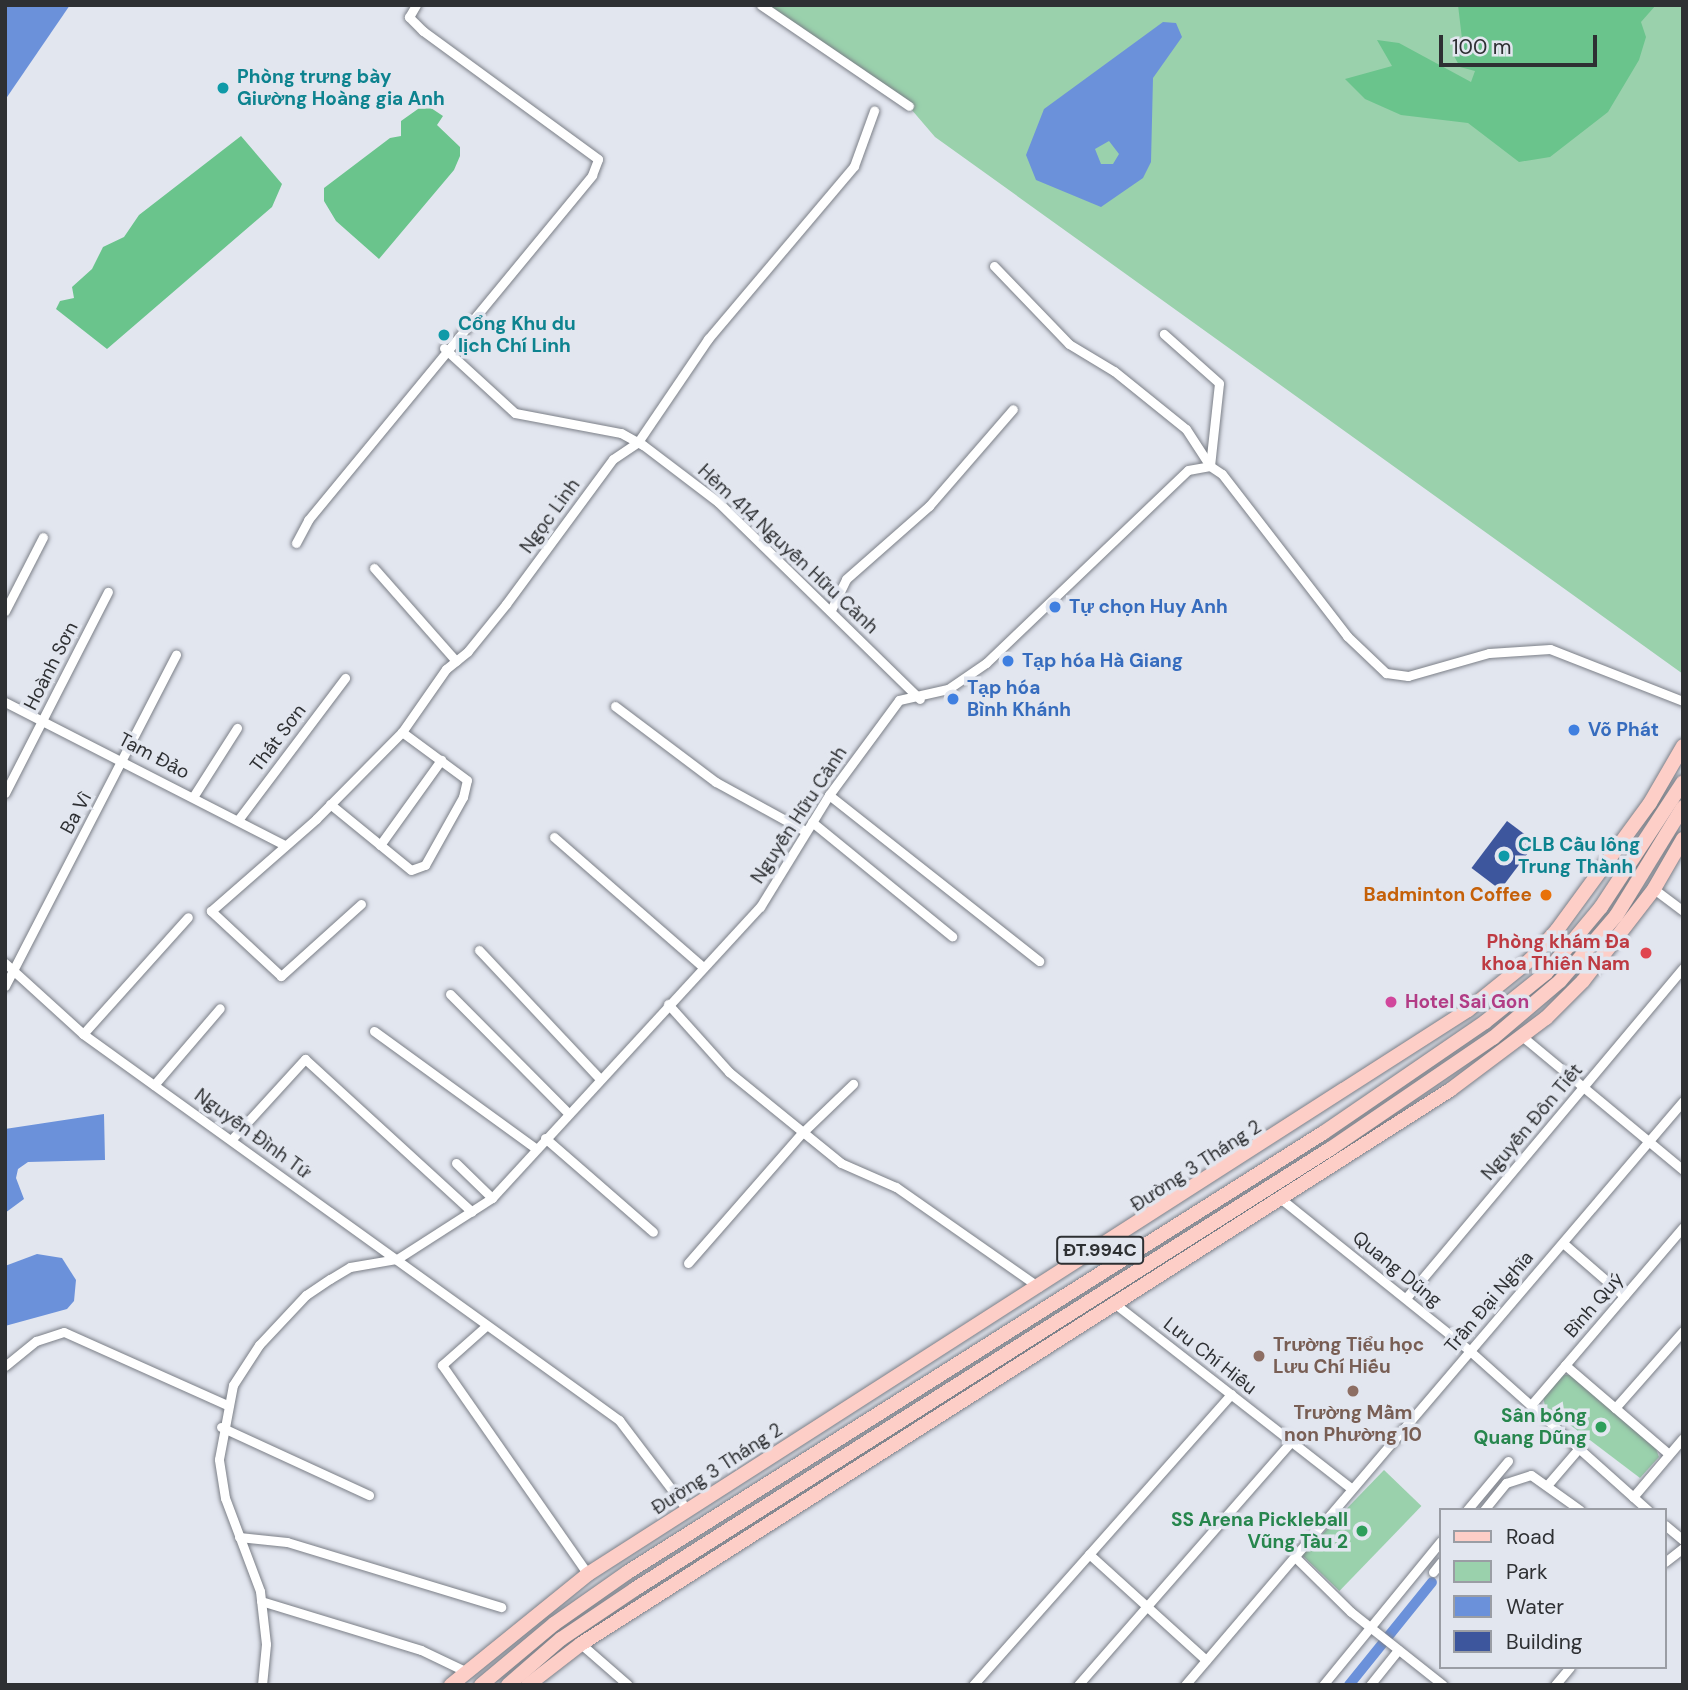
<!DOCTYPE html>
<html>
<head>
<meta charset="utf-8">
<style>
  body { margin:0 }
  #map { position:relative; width:1688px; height:1690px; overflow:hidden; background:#e2e6ef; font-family:"DM Sans",sans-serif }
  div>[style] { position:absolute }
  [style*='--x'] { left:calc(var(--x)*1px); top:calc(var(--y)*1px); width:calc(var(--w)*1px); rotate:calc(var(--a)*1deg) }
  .green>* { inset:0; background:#9ad1ac; transform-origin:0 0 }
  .forest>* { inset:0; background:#6ac48c }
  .water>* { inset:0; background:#6b91da }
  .canal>* { height:10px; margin:-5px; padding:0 5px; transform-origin:5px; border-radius:5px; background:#6b91da }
  .building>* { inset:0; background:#3d569d; transform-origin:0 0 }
  .roads { filter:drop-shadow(0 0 2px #7b7f87) drop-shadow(0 0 2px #7b7f87) }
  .minor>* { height:9px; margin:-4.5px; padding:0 4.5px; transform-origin:4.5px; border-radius:4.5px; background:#fff }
  .primary>* { height:14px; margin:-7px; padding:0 7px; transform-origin:7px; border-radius:7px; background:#fdcec7 }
  .dots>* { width:19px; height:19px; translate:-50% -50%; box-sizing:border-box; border:4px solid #e2e6ef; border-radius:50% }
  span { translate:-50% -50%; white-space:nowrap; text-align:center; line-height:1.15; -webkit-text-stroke:7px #e2e6ef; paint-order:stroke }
  .shield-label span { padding:2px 5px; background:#e2e6ef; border:2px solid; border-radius:5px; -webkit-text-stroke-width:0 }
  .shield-label { font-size:18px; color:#2e3033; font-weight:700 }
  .culture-label { font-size:19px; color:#0d838f; font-weight:700 }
  .left { translate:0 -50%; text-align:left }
  .street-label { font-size:19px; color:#2e3033 }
  .shop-label { font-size:19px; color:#366cbe; font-weight:700 }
  .food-label { font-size:19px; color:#c56008; font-weight:700 }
  .right { translate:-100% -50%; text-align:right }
  .health-label { font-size:19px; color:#be3a42; font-weight:700 }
  .hotel-label { font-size:19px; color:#b23c85; font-weight:700 }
  .education-label { font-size:19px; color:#785e54; font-weight:700 }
  .leisure-label { font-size:19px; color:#27864d; font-weight:700 }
  .frame { position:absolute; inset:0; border:7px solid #2e3033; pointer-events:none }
  .legend { position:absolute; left:1439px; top:1508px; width:228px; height:161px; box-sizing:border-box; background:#e2e6ef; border:2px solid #9a9da4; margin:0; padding:9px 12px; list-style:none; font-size:21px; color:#2e3033 }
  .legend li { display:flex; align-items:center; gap:14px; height:35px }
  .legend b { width:35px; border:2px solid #9a9da4 }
  .scale { position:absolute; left:1439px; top:35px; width:158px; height:32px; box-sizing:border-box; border:4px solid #2e3033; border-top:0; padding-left:9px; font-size:21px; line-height:24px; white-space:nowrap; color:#2e3033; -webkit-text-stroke:5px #e2e6ef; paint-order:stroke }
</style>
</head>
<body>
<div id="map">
  <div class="green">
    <i style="clip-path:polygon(765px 5px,1683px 5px,1683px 674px,935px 137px,911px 109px)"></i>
    <i style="clip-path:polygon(1561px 1375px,1571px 1375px,1656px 1449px,1659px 1457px,1640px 1478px,1545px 1406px,1543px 1397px)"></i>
    <i style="left:1384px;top:1470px;width:52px;height:118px;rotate:44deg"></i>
  </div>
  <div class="forest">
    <i style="clip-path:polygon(1458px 5px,1656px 5px,1641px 22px,1646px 37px,1639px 60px,1608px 112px,1550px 157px,1519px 162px,1468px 123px,1401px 115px,1365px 99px,1345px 79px,1392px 66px,1377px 40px,1399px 43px,1471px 82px,1475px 71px,1460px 67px,1454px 56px,1462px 39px)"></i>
    <i style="clip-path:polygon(425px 104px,443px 116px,437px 125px,460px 147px,460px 156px,454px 170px,379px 259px,336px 221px,324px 201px,324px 188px,390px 138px,401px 136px,401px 121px)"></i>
    <i style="clip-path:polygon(241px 136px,282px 184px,272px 207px,107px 349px,56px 309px,60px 301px,74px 298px,72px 287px,92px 269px,103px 247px,124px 237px,139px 215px)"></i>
  </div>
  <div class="water">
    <i style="clip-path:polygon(5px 5px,70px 5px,5px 100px)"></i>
    <i style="clip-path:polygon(evenodd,1163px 22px,1176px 23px,1182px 37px,1153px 78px,1151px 162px,1143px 178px,1101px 207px,1036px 180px,1026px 155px,1044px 109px,1163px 22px,1109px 141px,1119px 154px,1113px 164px,1101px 164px,1095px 149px,1109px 141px)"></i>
    <i style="clip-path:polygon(104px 1114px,105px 1160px,28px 1162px,18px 1169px,16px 1178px,24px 1199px,5px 1213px,5px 1129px)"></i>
    <i style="clip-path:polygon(37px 1254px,62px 1258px,76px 1280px,74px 1301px,67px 1309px,5px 1326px,5px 1266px)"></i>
  </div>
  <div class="canal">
    <i style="--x:1349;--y:1685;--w:132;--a:-51.1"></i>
  </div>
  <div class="building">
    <i style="left:1507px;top:821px;width:36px;height:59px;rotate:37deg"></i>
  </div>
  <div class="roads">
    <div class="minor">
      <i style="--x:761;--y:5;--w:179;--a:34.3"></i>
      <i style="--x:994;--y:266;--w:108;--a:46.1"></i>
      <i style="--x:1069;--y:344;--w:52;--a:31"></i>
      <i style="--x:1114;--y:371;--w:92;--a:38.9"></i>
      <i style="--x:1186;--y:429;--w:44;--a:57"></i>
      <i style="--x:1210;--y:466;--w:83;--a:-83.8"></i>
      <i style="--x:1219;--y:383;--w:74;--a:-138.3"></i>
      <i style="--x:444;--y:348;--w:96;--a:42.5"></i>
      <i style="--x:515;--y:413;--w:108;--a:10.7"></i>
      <i style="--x:621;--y:433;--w:25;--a:29"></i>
      <i style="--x:643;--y:445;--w:94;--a:37.2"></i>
      <i style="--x:718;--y:502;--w:282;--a:44.3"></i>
      <i style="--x:296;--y:543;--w:26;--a:-62"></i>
      <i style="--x:308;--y:520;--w:447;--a:-50.5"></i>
      <i style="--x:592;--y:175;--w:17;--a:-69"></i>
      <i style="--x:598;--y:159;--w:217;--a:-143.8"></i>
      <i style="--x:423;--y:31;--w:20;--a:-135"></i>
      <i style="--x:409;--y:17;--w:14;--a:-60"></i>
      <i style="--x:374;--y:568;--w:124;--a:48.6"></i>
      <i style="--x:831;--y:610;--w:34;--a:-64"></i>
      <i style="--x:846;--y:579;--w:111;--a:-41.3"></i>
      <i style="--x:929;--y:506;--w:128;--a:-49.1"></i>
      <i style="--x:5;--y:611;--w:83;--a:-62.8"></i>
      <i style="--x:5;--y:702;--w:314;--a:27.1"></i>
      <i style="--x:615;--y:706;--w:126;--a:37"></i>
      <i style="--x:716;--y:782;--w:102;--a:28.8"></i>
      <i style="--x:5;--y:793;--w:226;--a:-62.9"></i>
      <i style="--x:829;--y:795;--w:268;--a:38.3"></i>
      <i style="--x:193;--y:797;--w:82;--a:-57.5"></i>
      <i style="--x:330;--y:804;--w:104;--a:39.2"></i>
      <i style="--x:411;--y:870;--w:15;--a:-20"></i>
      <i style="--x:425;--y:865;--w:78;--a:-60.8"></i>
      <i style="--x:463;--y:797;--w:17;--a:-77"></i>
      <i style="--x:467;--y:780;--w:81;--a:-143.6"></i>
      <i style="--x:238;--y:820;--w:178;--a:-53"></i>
      <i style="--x:812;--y:822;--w:181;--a:39.2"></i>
      <i style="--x:554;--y:837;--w:198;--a:41.1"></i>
      <i style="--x:380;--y:845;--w:105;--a:-54.3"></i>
      <i style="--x:1654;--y:889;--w:36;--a:37"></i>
      <i style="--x:361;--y:904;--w:108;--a:138"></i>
      <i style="--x:281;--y:976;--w:96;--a:-137.1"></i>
      <i style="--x:211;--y:911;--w:140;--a:-41.2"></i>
      <i style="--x:316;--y:819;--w:122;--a:-45.3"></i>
      <i style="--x:402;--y:732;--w:77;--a:-55.1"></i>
      <i style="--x:446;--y:669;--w:28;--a:-39"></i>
      <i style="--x:468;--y:651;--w:60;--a:-51"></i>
      <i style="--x:506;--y:604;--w:180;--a:-53.6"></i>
      <i style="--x:613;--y:459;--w:30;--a:-34"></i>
      <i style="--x:638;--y:442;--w:125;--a:-55.8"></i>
      <i style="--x:708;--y:339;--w:226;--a:-49.8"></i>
      <i style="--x:854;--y:166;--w:59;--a:-70"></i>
      <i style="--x:479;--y:950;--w:177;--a:46.8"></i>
      <i style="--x:5;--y:963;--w:105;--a:42.3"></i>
      <i style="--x:83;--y:1034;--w:661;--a:35.76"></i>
      <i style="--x:619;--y:1420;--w:114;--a:52.8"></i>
      <i style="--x:5;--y:986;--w:373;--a:-62.7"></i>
      <i style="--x:450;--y:994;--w:168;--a:45.2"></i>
      <i style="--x:668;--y:1004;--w:91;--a:48.1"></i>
      <i style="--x:729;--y:1072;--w:144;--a:39.1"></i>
      <i style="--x:841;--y:1163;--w:60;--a:23.6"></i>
      <i style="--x:896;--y:1187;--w:174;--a:35"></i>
      <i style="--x:374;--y:1031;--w:199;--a:36"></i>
      <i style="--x:83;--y:1034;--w:157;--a:-48.1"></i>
      <i style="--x:1523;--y:1037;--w:208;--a:39.7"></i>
      <i style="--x:154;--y:1085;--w:101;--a:-49.4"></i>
      <i style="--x:545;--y:1138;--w:143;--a:41"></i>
      <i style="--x:231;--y:1140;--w:110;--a:-47.6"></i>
      <i style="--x:305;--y:1059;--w:226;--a:42.5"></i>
      <i style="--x:456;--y:1163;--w:50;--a:44.2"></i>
      <i style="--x:1280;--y:1198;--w:244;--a:38.8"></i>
      <i style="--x:1470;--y:1351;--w:239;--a:41.8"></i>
      <i style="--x:1563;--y:1243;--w:81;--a:41"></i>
      <i style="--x:688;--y:1263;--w:173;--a:-48.8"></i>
      <i style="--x:802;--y:1133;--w:71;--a:-43.9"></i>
      <i style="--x:1406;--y:1298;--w:431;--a:-50"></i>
      <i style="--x:1114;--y:1303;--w:301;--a:38"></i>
      <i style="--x:486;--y:1326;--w:59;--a:138.4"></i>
      <i style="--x:442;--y:1365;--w:255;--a:55.1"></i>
      <i style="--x:1565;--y:1365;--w:137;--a:40.6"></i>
      <i style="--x:5;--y:1366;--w:40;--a:-39"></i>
      <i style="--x:36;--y:1341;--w:29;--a:-18"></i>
      <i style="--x:64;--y:1332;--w:179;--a:24.1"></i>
      <i style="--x:1531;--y:1405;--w:234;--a:-49.5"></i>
      <i style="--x:1615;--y:1408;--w:103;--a:-48.6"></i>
      <i style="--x:221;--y:1427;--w:163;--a:24.7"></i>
      <i style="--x:1549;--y:1483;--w:46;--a:-49.4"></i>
      <i style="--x:1633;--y:1497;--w:77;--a:-49.7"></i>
      <i style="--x:1467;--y:1510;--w:64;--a:-50.1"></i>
      <i style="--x:1484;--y:1510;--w:35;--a:-51"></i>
      <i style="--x:1506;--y:1483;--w:26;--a:-18"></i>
      <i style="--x:1531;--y:1475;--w:60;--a:35.5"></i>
      <i style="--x:1665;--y:1525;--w:23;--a:40"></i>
      <i style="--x:239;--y:1537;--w:48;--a:5.9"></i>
      <i style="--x:287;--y:1542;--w:224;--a:16.9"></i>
      <i style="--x:1089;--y:1554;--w:158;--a:42.2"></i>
      <i style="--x:1295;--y:1557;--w:78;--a:44.5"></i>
      <i style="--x:1351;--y:1612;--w:117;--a:38.4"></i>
      <i style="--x:1665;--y:1562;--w:23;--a:-38"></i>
      <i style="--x:1433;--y:1572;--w:13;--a:-51"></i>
      <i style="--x:261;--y:1601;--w:167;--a:17"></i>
      <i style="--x:421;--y:1650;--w:49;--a:25.5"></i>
      <i style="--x:581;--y:1644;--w:62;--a:41.1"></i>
      <i style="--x:262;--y:1685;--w:41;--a:-84.4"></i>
      <i style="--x:266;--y:1644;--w:53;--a:-96.5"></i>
      <i style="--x:260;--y:1591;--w:99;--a:-110.6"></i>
      <i style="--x:225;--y:1498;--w:39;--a:-99"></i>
      <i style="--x:219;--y:1459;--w:75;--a:-79.3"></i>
      <i style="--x:233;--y:1385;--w:48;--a:-57"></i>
      <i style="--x:259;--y:1345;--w:69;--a:-46.8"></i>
      <i style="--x:306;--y:1295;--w:29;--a:-34"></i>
      <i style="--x:330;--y:1279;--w:23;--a:-31"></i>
      <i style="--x:350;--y:1267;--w:48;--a:-9.7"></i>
      <i style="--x:397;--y:1259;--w:113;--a:-32.7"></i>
      <i style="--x:492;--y:1198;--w:396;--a:-47.4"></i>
      <i style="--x:760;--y:907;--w:132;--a:-58.4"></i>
      <i style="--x:829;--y:795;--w:118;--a:-53.6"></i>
      <i style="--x:899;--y:700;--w:50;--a:-12.7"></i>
      <i style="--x:948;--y:689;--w:46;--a:-34.4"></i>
      <i style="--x:986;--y:663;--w:279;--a:-43.7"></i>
      <i style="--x:1188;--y:470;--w:22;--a:-10"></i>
      <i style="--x:1210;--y:466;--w:14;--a:34"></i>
      <i style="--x:1222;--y:474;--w:205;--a:52.3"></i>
      <i style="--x:1347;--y:636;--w:54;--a:43.5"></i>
      <i style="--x:1386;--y:673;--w:22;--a:8"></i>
      <i style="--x:1408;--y:676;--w:84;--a:-15.9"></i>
      <i style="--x:1489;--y:653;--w:61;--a:-3.8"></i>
      <i style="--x:1550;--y:649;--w:143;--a:21.4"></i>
      <i style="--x:973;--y:1685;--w:389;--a:-48.4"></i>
      <i style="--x:1078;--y:1685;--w:323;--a:-48.8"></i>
      <i style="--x:1185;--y:1685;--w:768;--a:-49.54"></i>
      <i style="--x:1323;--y:1685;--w:186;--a:-50.7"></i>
      <i style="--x:1370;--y:1685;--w:45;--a:-51.3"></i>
      <i style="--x:1555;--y:1685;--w:23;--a:-50"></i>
    </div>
    <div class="primary">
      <i style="--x:451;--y:1685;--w:176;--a:-39"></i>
      <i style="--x:588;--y:1574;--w:1045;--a:-32.66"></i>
      <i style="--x:1468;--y:1010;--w:80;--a:-38.9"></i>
      <i style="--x:1530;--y:960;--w:40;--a:-48"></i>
      <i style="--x:1557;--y:930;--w:157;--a:-53.8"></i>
      <i style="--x:1650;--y:803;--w:66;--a:-59.9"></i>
      <i style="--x:481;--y:1685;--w:95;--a:-39.9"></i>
      <i style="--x:554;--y:1624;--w:90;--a:-35.1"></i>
      <i style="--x:628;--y:1572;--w:822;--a:-32.28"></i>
      <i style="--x:1323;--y:1133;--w:196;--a:-34.4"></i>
      <i style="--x:1485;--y:1022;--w:78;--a:-38.8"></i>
      <i style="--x:1546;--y:973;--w:86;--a:-50.2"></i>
      <i style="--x:1601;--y:907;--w:149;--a:-56.7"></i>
      <i style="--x:508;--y:1685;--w:70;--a:-41"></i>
      <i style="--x:561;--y:1639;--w:89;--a:-34"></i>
      <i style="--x:635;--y:1589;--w:823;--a:-32.34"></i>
      <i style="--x:1330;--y:1149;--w:197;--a:-34.3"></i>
      <i style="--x:1493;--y:1038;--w:88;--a:-40.4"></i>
      <i style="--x:1560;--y:981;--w:86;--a:-49.3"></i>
      <i style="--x:1616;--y:916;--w:128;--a:-58.4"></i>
      <i style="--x:528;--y:1685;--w:67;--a:-37.7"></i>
      <i style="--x:581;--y:1644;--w:1031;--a:-32.52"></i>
      <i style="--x:1450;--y:1090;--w:120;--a:-36.9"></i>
      <i style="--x:1546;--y:1018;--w:52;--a:-45"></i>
      <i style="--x:1583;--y:981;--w:116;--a:-52.3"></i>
      <i style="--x:1654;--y:889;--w:58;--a:-59.9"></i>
    </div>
  </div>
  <div class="dots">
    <i style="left:223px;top:88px;background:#0f9aa8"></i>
    <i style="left:444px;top:335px;background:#0f9aa8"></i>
    <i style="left:1055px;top:607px;background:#3f7fe0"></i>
    <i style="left:1008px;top:661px;background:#3f7fe0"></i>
    <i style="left:953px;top:699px;background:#3f7fe0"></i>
    <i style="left:1574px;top:730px;background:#3f7fe0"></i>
    <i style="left:1504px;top:856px;background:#0f9aa8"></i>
    <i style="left:1546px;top:895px;background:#e8710a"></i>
    <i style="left:1646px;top:953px;background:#e0444e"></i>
    <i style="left:1391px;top:1002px;background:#d1479c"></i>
    <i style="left:1259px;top:1356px;background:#8d6e63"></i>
    <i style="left:1353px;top:1391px;background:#8d6e63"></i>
    <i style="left:1601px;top:1427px;background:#2e9e5b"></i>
    <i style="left:1362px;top:1531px;background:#2e9e5b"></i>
  </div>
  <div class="shield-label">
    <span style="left:1100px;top:1250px">ĐT.994C</span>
  </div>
  <div class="culture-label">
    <span class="left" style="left:237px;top:88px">Phòng trưng bày<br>Giường Hoàng gia Anh</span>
    <span class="left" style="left:458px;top:335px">Cổng Khu du<br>lịch Chí Linh</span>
    <span class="left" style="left:1518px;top:856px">CLB Cầu lông<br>Trung Thành</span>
  </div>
  <div class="street-label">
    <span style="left:550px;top:516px;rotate:-54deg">Ngọc Linh</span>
    <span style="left:788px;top:549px;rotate:43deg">Hẻm 414 Nguyễn Hữu Cảnh</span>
    <span style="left:51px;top:666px;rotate:-63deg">Hoành Sơn</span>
    <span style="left:278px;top:738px;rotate:-53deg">Thất Sơn</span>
    <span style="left:154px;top:756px;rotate:28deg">Tam Đảo</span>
    <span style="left:76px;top:813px;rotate:-62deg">Ba Vì</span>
    <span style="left:799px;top:815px;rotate:-57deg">Nguyễn Hữu Cảnh</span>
    <span style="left:1532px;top:1122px;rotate:-50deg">Nguyễn Đôn Tiết</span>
    <span style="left:253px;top:1134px;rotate:36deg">Nguyễn Đình Tứ</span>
    <span style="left:1196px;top:1166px;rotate:-33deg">Đường 3 Tháng 2</span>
    <span style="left:1397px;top:1269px;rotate:39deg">Quang Dũng</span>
    <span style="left:1489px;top:1302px;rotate:-50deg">Trần Đại Nghĩa</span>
    <span style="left:1594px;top:1305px;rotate:-49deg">Bình Quý</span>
    <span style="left:1210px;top:1356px;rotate:38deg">Lưu Chí Hiếu</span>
    <span style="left:717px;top:1469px;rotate:-33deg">Đường 3 Tháng 2</span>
  </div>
  <div class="shop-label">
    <span class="left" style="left:1069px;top:607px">Tự chọn Huy Anh</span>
    <span class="left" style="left:1022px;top:661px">Tạp hóa Hà Giang</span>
    <span class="left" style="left:967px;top:699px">Tạp hóa<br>Bình Khánh</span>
    <span class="left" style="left:1588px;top:730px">Võ Phát</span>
  </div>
  <div class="food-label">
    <span class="right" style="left:1532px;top:895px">Badminton Coffee</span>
  </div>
  <div class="health-label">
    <span class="right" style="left:1630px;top:953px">Phòng khám Đa<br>khoa Thiên Nam</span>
  </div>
  <div class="hotel-label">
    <span class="left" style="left:1405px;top:1002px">Hotel Sai Gon</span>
  </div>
  <div class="education-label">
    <span class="left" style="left:1273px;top:1356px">Trường Tiểu học<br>Lưu Chí Hiếu</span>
    <span style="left:1353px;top:1424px">Trường Mầm<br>non Phường 10</span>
  </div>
  <div class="leisure-label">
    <span class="right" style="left:1587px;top:1427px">Sân bóng<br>Quang Dũng</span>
    <span class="right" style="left:1348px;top:1531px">SS Arena Pickleball<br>Vũng Tàu 2</span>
  </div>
  <div class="frame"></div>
  <ul class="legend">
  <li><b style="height:9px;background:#fdcec7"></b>Road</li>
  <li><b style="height:19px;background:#9ad1ac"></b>Park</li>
  <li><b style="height:19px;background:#6b91da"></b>Water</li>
  <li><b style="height:19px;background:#3d569d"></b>Building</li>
  </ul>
  <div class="scale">100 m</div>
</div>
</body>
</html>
